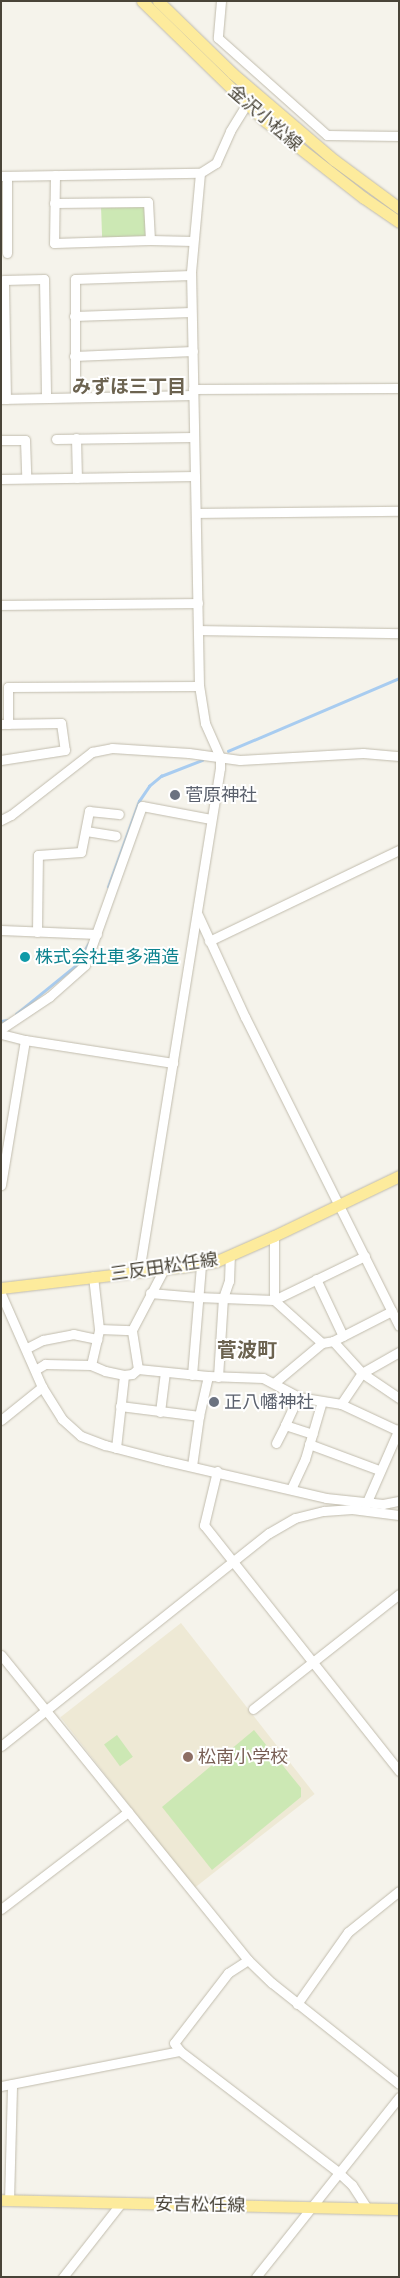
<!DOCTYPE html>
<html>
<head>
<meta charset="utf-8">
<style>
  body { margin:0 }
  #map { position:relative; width:400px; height:2278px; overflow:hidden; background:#f5f3eb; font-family:"PT Sans","Noto Sans JP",sans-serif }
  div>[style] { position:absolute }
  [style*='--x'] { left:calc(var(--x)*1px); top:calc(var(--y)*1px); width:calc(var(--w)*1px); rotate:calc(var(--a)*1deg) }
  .education>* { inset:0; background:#eee9d5; transform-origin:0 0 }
  .green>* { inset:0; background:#cce8b4; transform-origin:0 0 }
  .stream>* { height:2.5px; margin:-1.25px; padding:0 1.25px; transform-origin:1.25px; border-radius:1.25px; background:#a8ccf0 }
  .roads { filter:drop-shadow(0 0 1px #c1bcad) drop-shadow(0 0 1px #c1bcad) }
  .minor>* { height:9px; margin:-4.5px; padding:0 4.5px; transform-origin:4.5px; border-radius:4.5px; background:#fff }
  .major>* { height:11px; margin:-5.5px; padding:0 5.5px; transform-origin:5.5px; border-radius:5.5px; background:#fdeb9c }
  .dots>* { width:14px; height:14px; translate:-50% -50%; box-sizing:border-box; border:2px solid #fff; border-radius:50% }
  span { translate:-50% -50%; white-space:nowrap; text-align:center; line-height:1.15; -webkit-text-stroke:4px #fff; paint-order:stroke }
  .street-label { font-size:18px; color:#494438 }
  .worship-label { font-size:18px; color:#5b616d }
  .left { translate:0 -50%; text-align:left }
  .culture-label { font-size:18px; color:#0d838f }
  .education-label { font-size:18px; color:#785e54 }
  .neighbourhood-label { font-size:19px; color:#6c6350; font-weight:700 }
  .quarter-label { font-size:20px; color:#6c6350; font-weight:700 }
  .frame { position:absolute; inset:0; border:2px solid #494438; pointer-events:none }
</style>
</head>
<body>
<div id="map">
  <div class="education">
    <i style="left:181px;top:1623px;width:217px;height:153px;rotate:52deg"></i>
  </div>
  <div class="green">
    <i style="left:145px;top:205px;width:32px;height:44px;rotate:88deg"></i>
    <i style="clip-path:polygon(254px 1730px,301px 1788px,301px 1797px,212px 1870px,162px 1807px)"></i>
    <i style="left:117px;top:1735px;width:27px;height:16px;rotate:54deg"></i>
  </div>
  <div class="stream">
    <i style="--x:228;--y:751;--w:186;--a:-23.1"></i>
    <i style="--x:108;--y:887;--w:91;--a:-70.2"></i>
    <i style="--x:139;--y:801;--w:18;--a:-56"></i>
    <i style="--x:149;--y:786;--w:16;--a:-40"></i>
    <i style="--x:161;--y:776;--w:44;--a:-21.3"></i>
    <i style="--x:16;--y:1014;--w:76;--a:-39.1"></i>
    <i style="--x:75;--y:966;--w:26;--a:-59"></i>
    <i style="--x:1;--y:1021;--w:6;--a:-9"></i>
  </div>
  <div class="roads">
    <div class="minor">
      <i style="--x:221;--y:1;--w:37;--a:95"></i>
      <i style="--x:218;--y:38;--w:146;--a:41.7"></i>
      <i style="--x:327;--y:135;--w:72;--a:0.8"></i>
      <i style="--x:55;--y:175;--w:68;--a:90.8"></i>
      <i style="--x:54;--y:243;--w:96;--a:-1.8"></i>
      <i style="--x:150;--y:240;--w:43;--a:1.3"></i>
      <i style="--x:1;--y:176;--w:199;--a:-0.9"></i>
      <i style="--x:200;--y:173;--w:19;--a:-32"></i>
      <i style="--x:216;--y:163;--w:35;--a:-66"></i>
      <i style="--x:230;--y:131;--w:46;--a:-58.4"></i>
      <i style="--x:7;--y:176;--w:77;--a:90"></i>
      <i style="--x:54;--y:203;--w:94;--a:-0.6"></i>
      <i style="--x:148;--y:202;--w:38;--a:87"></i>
      <i style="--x:74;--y:316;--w:117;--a:-2"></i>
      <i style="--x:74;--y:356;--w:119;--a:-2.4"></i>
      <i style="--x:193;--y:389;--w:206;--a:-0.3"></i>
      <i style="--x:75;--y:396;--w:117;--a:-90"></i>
      <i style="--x:75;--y:279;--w:116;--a:-2"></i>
      <i style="--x:1;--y:399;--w:192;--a:-1.2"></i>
      <i style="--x:6;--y:399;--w:119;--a:-91"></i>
      <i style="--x:4;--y:280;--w:40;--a:-1.4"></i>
      <i style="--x:44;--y:279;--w:118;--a:89"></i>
      <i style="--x:76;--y:438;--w:40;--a:88.6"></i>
      <i style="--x:56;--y:439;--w:137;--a:-0.8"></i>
      <i style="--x:1;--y:440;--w:24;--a:0"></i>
      <i style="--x:25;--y:440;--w:38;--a:88"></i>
      <i style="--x:1;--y:479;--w:194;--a:-0.9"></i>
      <i style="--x:197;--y:513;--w:202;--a:-0.6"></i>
      <i style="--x:1;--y:605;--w:197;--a:-0.6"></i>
      <i style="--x:199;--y:630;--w:200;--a:0.9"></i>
      <i style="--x:1;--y:724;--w:60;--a:-1"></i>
      <i style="--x:61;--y:723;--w:27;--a:82"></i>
      <i style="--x:65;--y:750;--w:65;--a:171.1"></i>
      <i style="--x:8;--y:724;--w:37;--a:-90"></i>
      <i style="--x:8;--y:687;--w:191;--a:-0.3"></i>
      <i style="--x:1;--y:820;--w:11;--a:-27"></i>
      <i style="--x:11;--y:815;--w:103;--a:-37.9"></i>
      <i style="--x:92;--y:752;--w:20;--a:-11"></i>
      <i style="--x:112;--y:748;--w:77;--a:3.7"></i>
      <i style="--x:189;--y:753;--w:51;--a:7.8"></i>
      <i style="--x:240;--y:760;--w:123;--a:-3.3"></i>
      <i style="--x:363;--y:753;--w:36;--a:5"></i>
      <i style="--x:86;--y:831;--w:30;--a:9"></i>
      <i style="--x:198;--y:915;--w:112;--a:65.3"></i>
      <i style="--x:245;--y:1017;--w:345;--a:63.5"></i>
      <i style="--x:1;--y:930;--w:96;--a:2.4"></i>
      <i style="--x:37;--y:932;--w:77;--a:-89.3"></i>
      <i style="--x:38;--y:855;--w:43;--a:-4"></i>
      <i style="--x:81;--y:852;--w:42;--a:-79"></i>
      <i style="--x:89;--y:811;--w:30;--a:6"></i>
      <i style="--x:209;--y:941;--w:211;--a:-25.6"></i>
      <i style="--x:1;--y:1029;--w:58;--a:-33.7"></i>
      <i style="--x:49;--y:997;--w:48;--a:-41.6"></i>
      <i style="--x:85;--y:965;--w:169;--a:-70.3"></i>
      <i style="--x:142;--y:806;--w:70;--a:10.7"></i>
      <i style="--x:1;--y:1034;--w:25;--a:14"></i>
      <i style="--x:25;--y:1040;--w:150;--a:8.8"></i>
      <i style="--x:1;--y:1185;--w:147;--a:-80.6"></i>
      <i style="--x:274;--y:1236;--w:64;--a:90"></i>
      <i style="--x:274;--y:1300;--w:101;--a:-25.8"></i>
      <i style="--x:139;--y:1272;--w:510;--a:-80.87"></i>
      <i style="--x:220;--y:768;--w:11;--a:-90"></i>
      <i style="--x:220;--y:757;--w:37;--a:-114"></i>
      <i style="--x:205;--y:723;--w:37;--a:-99"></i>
      <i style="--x:199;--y:686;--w:414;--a:-91.1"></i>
      <i style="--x:191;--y:272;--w:99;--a:-84.8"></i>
      <i style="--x:316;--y:1279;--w:63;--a:64.7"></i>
      <i style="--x:150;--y:1293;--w:47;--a:4.9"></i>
      <i style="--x:197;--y:1297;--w:77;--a:2.2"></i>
      <i style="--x:274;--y:1300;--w:64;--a:41.9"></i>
      <i style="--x:322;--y:1343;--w:11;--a:-10"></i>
      <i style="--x:333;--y:1341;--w:43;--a:47.8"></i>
      <i style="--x:362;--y:1373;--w:45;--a:34"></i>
      <i style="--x:1;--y:1294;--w:102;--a:66.2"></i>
      <i style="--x:42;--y:1387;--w:38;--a:58"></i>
      <i style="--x:62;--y:1419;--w:25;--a:42"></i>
      <i style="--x:81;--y:1436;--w:26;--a:21"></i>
      <i style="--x:105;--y:1445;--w:64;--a:14.5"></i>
      <i style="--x:167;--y:1461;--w:163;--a:13.1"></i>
      <i style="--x:326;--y:1498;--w:57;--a:6"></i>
      <i style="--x:383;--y:1504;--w:16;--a:-11"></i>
      <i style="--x:99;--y:1329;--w:33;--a:2"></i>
      <i style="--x:333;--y:1341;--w:66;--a:-27"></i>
      <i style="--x:27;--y:1348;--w:18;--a:-27"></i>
      <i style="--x:43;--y:1340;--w:31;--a:-11"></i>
      <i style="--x:73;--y:1334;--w:25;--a:12"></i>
      <i style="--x:91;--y:1365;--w:37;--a:-77"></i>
      <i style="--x:99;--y:1329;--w:53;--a:-96.5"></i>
      <i style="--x:138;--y:1369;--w:39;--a:-99"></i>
      <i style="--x:132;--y:1330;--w:69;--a:-62.3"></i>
      <i style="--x:35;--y:1370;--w:12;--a:-31"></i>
      <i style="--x:45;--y:1364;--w:46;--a:1.2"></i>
      <i style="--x:91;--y:1365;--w:15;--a:23"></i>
      <i style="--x:105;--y:1371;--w:19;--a:12"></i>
      <i style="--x:124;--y:1375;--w:8;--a:-7"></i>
      <i style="--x:132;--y:1374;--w:8;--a:-40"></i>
      <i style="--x:138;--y:1369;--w:70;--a:5.7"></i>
      <i style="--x:208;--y:1376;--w:55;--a:2.1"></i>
      <i style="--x:263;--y:1378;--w:40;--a:28"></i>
      <i style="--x:298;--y:1397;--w:44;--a:9.2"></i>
      <i style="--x:341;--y:1404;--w:64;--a:25"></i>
      <i style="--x:192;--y:1375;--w:110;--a:-85.3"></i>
      <i style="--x:218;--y:1377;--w:79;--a:-86.4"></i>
      <i style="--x:223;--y:1298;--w:18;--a:-71"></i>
      <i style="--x:229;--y:1281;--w:24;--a:-88"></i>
      <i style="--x:274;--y:1383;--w:62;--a:-39.8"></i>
      <i style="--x:341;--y:1404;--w:37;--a:-56"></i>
      <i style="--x:362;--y:1373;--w:43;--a:-29.6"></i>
      <i style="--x:120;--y:1406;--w:80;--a:7.2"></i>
      <i style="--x:160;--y:1412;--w:40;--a:-82.9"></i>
      <i style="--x:1;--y:1420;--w:53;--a:-38.8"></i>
      <i style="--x:285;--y:1425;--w:31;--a:-65"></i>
      <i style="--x:276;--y:1443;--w:20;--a:-63"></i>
      <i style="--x:285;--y:1425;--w:29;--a:18"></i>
      <i style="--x:309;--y:1444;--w:75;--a:20.4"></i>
      <i style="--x:116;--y:1448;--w:73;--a:-83.7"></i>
      <i style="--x:192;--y:1466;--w:50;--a:-82"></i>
      <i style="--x:199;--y:1416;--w:41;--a:-77.3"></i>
      <i style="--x:217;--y:1471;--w:56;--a:103.5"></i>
      <i style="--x:204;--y:1525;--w:314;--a:51.6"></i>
      <i style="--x:291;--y:1489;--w:33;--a:-65"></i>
      <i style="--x:305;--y:1459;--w:60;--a:-73.7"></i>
      <i style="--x:366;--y:1504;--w:82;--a:-66.3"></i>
      <i style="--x:1;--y:1655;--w:392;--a:51"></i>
      <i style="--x:248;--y:1960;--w:33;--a:44"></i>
      <i style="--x:272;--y:1983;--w:162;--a:38.5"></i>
      <i style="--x:253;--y:1709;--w:186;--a:-38.2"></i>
      <i style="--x:1;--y:1746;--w:342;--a:-38.5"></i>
      <i style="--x:269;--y:1533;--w:30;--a:-30"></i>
      <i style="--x:295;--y:1518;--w:30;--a:-14"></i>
      <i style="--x:324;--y:1511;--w:28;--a:-4"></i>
      <i style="--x:352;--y:1509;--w:47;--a:7.3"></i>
      <i style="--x:1;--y:1909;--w:160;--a:-37.4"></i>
      <i style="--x:248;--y:1960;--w:24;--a:147"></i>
      <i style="--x:228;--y:1973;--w:88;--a:127.6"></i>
      <i style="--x:174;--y:2043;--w:10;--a:53"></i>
      <i style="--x:180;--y:2051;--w:199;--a:37.4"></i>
      <i style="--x:338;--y:2172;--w:19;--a:43"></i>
      <i style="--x:352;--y:2185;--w:27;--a:57"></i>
      <i style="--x:297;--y:2004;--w:88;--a:-54.7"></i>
      <i style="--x:348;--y:1932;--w:65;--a:-38.8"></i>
      <i style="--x:1;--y:2086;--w:182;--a:-11.1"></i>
      <i style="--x:9;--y:2201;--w:117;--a:-88.5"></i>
      <i style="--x:63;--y:2277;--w:94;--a:-51.9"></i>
      <i style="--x:256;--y:2277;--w:230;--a:-51.5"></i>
    </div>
    <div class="major">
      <i style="--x:142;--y:1;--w:172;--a:44.3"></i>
      <i style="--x:265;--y:121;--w:125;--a:37.9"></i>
      <i style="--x:364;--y:198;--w:42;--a:34.4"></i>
      <i style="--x:158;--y:1;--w:103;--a:44.2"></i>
      <i style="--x:232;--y:73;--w:134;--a:40.5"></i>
      <i style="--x:334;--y:160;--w:81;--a:36.4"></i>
      <i style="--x:1;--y:1288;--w:181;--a:-6.7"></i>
      <i style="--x:181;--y:1267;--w:36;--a:-9"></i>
      <i style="--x:217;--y:1261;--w:62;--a:-23.7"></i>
      <i style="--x:274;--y:1236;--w:139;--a:-25.6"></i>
      <i style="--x:1;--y:2200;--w:398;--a:1.3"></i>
    </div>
  </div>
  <div class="dots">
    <i style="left:175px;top:795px;background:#6b7280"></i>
    <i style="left:25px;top:957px;background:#0f9aa8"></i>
    <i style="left:214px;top:1402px;background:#6b7280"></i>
    <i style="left:188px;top:1757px;background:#8d6e63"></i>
  </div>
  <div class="street-label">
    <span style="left:265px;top:118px;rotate:41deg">金沢小松線</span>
    <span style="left:164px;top:1267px;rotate:-8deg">三反田松任線</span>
    <span style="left:200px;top:2205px;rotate:1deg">安吉松任線</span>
  </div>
  <div class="worship-label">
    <span class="left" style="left:185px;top:795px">菅原神社</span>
    <span class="left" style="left:224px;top:1402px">正八幡神社</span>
  </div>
  <div class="culture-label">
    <span class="left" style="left:35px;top:957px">株式会社車多酒造</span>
  </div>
  <div class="education-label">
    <span class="left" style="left:198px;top:1757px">松南小学校</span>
  </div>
  <div class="neighbourhood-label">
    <span style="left:129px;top:387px">みずほ三丁目</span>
  </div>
  <div class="quarter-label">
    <span style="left:247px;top:1350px">菅波町</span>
  </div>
  <div class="frame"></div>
</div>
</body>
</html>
